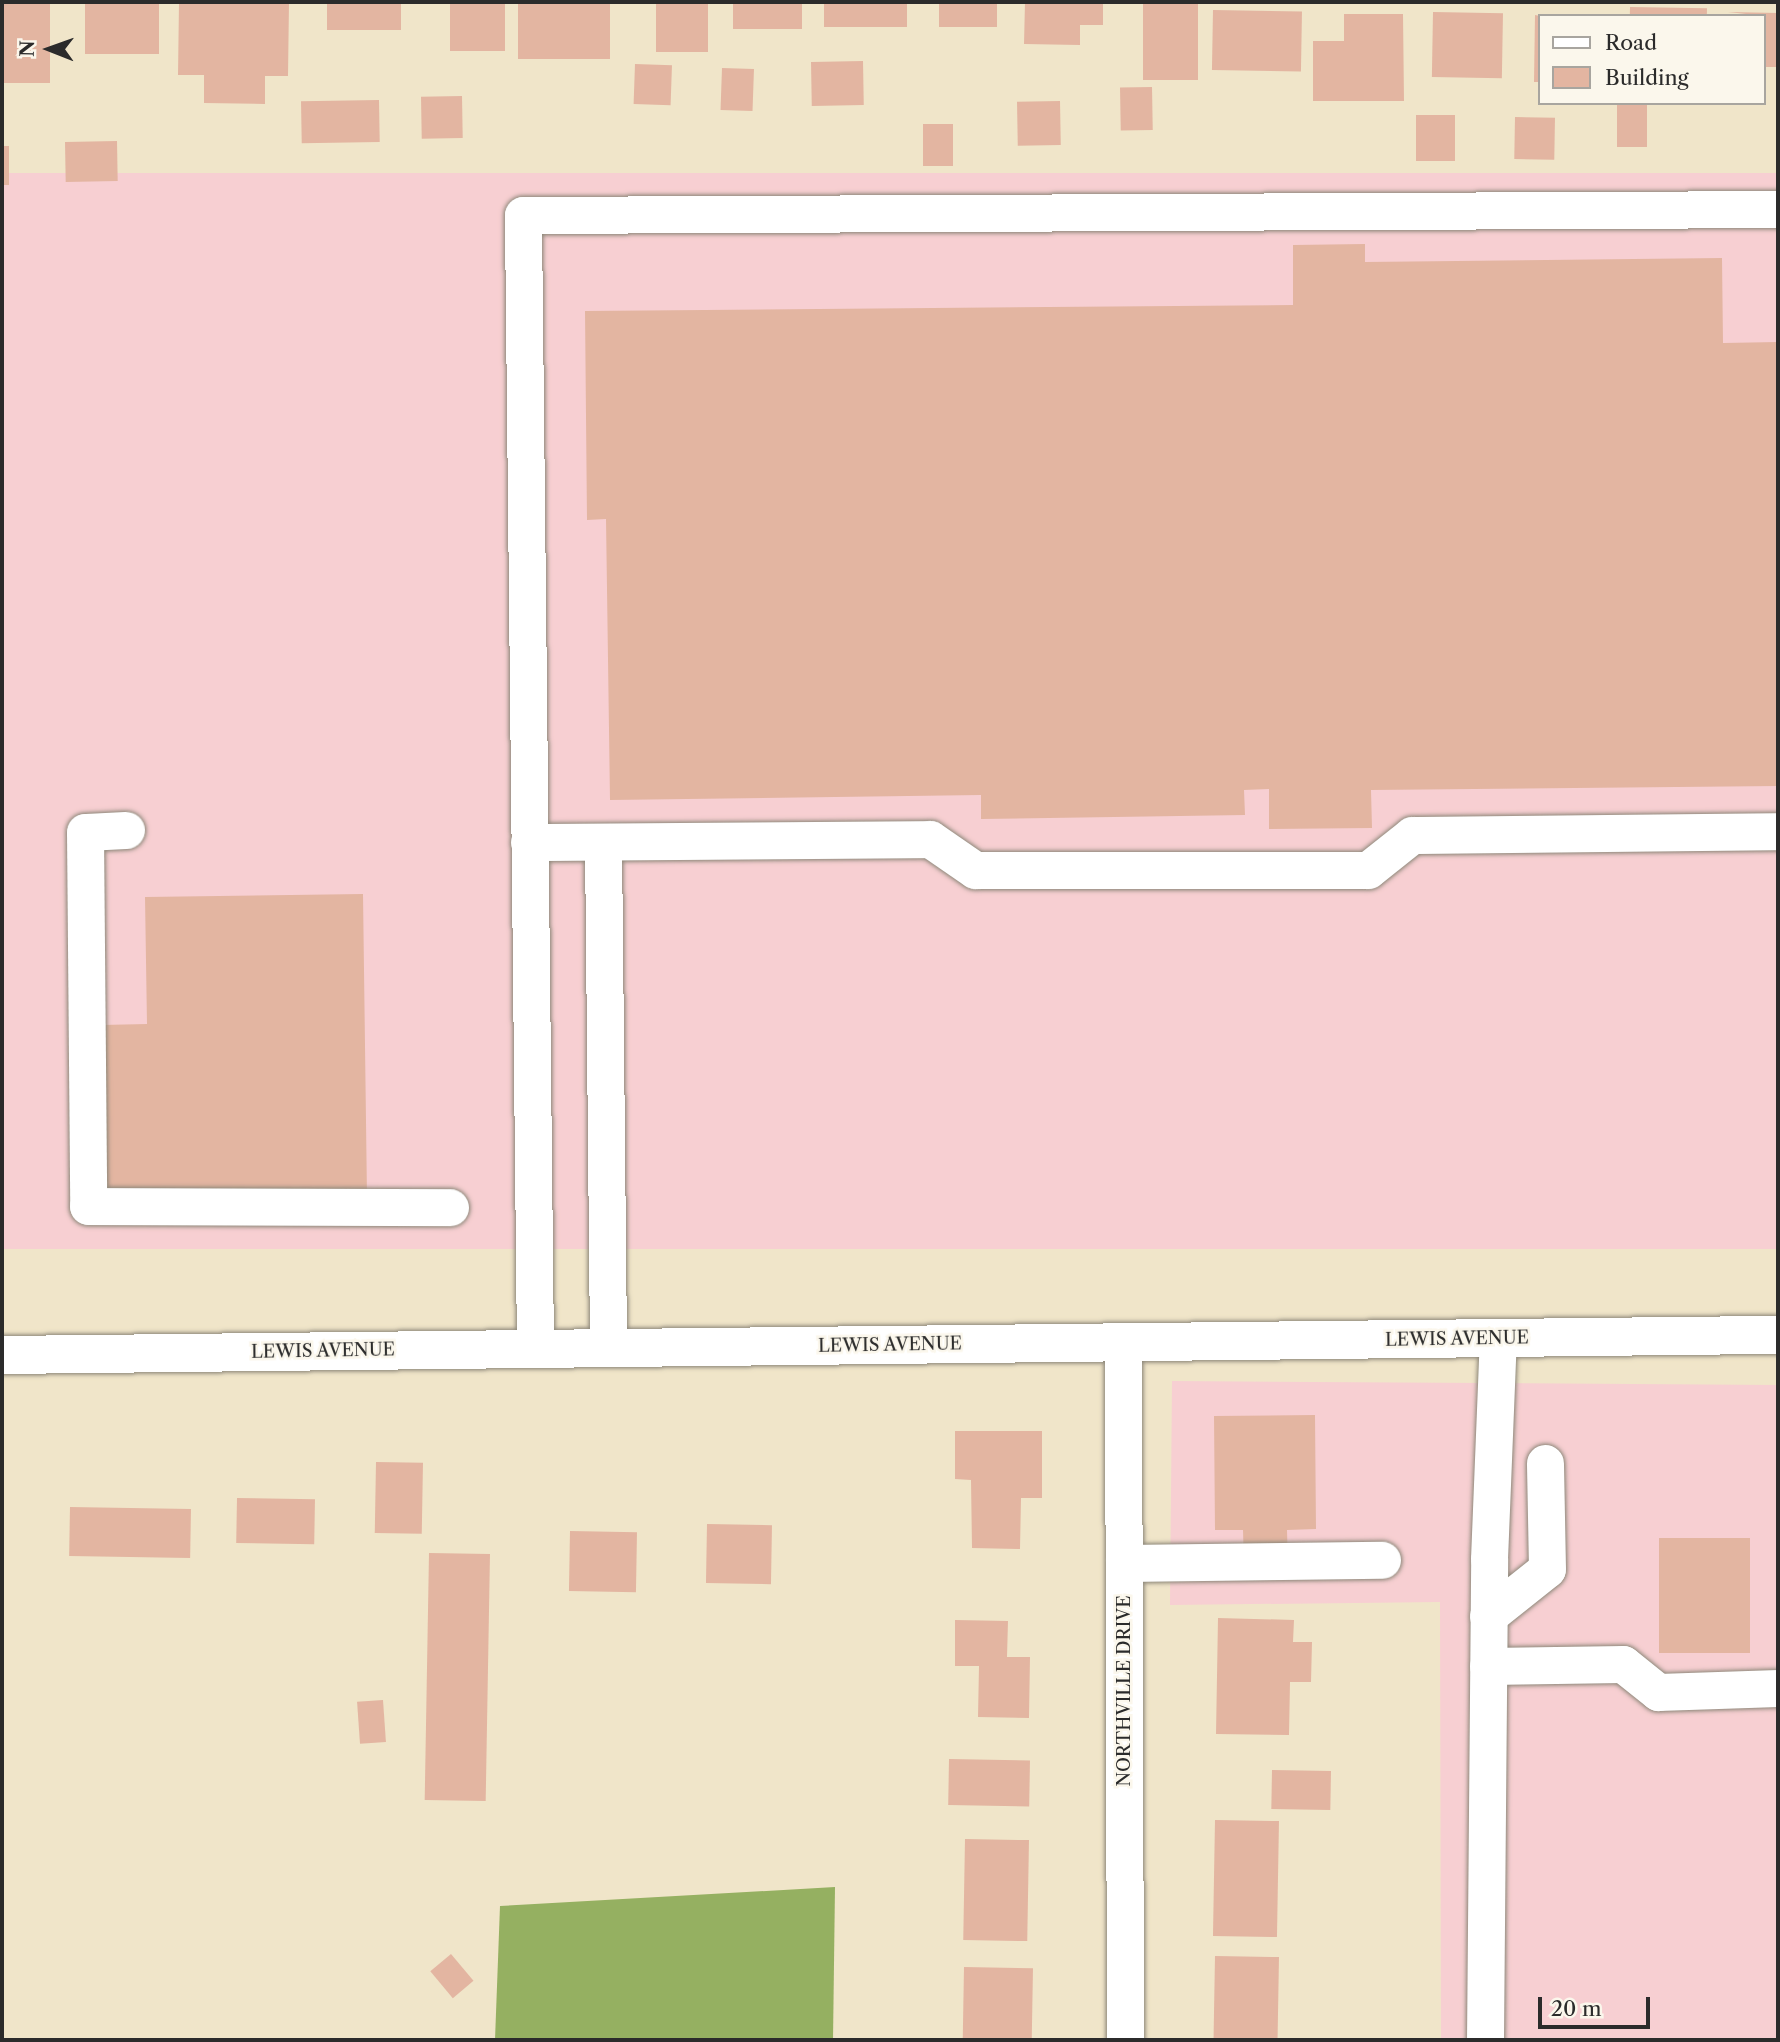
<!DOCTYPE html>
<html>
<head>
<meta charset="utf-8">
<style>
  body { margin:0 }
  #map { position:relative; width:1780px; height:2042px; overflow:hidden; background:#f0e5c9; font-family:"Libre Caslon Text",serif }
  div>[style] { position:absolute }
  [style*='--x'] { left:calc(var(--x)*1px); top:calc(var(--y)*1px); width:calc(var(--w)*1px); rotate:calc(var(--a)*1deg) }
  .built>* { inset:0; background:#f7cfd2; transform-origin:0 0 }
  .forest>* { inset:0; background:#95b061 }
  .building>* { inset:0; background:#e3b5a1; transform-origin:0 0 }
  .roads { filter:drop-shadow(0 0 2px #8e887a) drop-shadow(0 0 2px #8e887a) }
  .minor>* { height:37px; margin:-18.5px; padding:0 18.5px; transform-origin:18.5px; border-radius:18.5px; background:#fff }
  .major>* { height:38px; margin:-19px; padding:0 19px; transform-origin:19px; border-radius:19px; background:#fff }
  span { translate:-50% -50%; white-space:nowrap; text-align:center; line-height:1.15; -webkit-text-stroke:5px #fbf7ec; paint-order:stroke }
  .street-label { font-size:18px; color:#2b2b2b }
  .frame { position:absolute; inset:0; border:4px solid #2b2b2b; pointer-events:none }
  .legend { position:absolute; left:1538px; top:14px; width:228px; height:91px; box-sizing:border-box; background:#fbf7ec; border:2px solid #a8a59f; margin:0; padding:9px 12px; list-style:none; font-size:21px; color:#2b2b2b }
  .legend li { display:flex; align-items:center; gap:14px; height:35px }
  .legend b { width:35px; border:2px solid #a8a59f }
  .north { position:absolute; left:14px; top:14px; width:70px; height:70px; -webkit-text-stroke:5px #fbf7ec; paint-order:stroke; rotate:271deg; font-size:19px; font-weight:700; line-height:28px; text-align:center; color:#2b2b2b }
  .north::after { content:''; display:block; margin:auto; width:24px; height:32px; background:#2b2b2b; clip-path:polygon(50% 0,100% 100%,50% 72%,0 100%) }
  .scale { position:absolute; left:1538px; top:1997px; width:112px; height:32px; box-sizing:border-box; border:4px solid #2b2b2b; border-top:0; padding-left:9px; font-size:21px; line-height:24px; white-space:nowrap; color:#2b2b2b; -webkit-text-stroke:5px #fbf7ec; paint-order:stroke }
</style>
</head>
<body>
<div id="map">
  <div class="built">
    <i style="left:1778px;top:173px;width:1076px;height:1776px;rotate:90deg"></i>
    <i style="clip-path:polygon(1172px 1381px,1778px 1385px,1778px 2040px,1441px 2040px,1440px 1602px,1170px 1605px)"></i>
  </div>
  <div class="forest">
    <i style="clip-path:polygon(835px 1887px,833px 2040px,495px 2040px,500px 1906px)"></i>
  </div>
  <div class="building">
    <i style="left:2px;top:2px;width:48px;height:81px"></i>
    <i style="left:85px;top:2px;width:74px;height:52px"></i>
    <i style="clip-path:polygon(179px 2px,289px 2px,288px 76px,265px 76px,265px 104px,204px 103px,204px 75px,178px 75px)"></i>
    <i style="left:327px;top:2px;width:74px;height:28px"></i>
    <i style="left:450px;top:2px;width:55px;height:49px"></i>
    <i style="left:518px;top:2px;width:92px;height:57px"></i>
    <i style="left:656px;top:2px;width:52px;height:50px"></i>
    <i style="left:733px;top:2px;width:69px;height:27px"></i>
    <i style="left:824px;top:2px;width:83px;height:25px"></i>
    <i style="left:939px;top:2px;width:58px;height:25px"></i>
    <i style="clip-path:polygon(1025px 2px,1103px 2px,1103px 25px,1080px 25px,1080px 45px,1024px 44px)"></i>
    <i style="left:1143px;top:2px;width:55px;height:78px"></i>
    <i style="left:1630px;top:7px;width:77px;height:9px;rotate:1deg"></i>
    <i style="left:1213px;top:10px;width:89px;height:60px;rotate:1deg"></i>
    <i style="left:1433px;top:12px;width:70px;height:65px;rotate:1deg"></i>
    <i style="clip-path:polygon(1728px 12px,1778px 13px,1778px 67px,1764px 67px,1764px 16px)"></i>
    <i style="clip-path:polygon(1344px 14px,1403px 14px,1404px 101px,1313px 101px,1313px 41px,1344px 41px)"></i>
    <i style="clip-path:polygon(1535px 15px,1540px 16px,1540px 82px,1534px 82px)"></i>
    <i style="left:863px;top:61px;width:44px;height:52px;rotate:89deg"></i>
    <i style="left:635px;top:64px;width:37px;height:40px;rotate:2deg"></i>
    <i style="left:722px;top:68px;width:32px;height:42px;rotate:2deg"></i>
    <i style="left:1152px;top:87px;width:43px;height:32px;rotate:89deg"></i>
    <i style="left:462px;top:96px;width:42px;height:41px;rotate:89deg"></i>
    <i style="left:379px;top:100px;width:42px;height:78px;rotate:89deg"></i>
    <i style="left:1060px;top:101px;width:44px;height:43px;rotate:89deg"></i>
    <i style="left:1617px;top:103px;width:30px;height:44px"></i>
    <i style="left:1416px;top:115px;width:39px;height:46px"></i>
    <i style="left:1515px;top:117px;width:40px;height:42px;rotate:1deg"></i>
    <i style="left:923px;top:124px;width:30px;height:42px"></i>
    <i style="left:117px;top:141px;width:40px;height:52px;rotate:89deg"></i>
    <i style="left:2px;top:146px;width:7px;height:39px"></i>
    <i style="clip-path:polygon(1365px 244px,1365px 262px,1722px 258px,1723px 343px,1778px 342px,1778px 786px,1371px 790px,1372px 828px,1269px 829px,1269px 789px,1244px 790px,1245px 815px,981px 819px,981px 795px,610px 800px,606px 519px,587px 520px,585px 311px,1293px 305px,1293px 245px)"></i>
    <i style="clip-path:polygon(363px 894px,367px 1196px,105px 1201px,102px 1025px,147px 1024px,145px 897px)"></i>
    <i style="clip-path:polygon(1315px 1415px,1316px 1529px,1287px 1530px,1288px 1567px,1244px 1566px,1243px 1530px,1215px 1530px,1214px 1416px)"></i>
    <i style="clip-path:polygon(955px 1431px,1042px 1431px,1042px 1498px,1021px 1498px,1020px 1549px,972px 1548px,971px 1480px,955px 1479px)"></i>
    <i style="left:376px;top:1462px;width:47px;height:71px;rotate:1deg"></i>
    <i style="left:237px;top:1498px;width:78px;height:45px;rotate:1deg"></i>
    <i style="left:70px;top:1507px;width:121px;height:49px;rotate:1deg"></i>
    <i style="left:707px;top:1524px;width:65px;height:59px;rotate:1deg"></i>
    <i style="left:570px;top:1531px;width:67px;height:60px;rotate:1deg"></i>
    <i style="left:1659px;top:1538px;width:91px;height:115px"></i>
    <i style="left:429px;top:1553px;width:61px;height:247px;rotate:1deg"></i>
    <i style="clip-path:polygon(1218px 1618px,1294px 1620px,1293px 1642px,1312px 1642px,1311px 1682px,1290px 1682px,1289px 1735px,1216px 1734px)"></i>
    <i style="clip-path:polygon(955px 1620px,1008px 1621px,1007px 1657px,1030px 1657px,1029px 1718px,978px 1717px,979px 1666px,955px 1666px)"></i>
    <i style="left:383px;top:1700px;width:42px;height:26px;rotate:86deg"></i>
    <i style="left:949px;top:1759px;width:81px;height:46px;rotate:1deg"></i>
    <i style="left:1272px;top:1770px;width:59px;height:39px;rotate:1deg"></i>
    <i style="left:1215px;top:1820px;width:64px;height:116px;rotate:1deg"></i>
    <i style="left:965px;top:1839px;width:64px;height:101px;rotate:1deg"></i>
    <i style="left:451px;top:1954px;width:35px;height:27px;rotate:50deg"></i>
    <i style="left:1215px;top:1956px;width:64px;height:84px;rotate:1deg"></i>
    <i style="left:964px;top:1967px;width:69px;height:73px;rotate:1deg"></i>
  </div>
  <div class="roads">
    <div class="minor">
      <i style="--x:126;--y:830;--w:41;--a:177.2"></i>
      <i style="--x:85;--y:832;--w:374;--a:89.5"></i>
      <i style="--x:88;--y:1206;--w:362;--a:0.2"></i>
      <i style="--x:529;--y:842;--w:401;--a:-0.4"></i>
      <i style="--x:930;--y:839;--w:55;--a:34.6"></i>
      <i style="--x:975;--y:870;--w:393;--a:0"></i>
      <i style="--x:1368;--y:870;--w:56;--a:-38.5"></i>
      <i style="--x:1412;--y:835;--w:366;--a:-0.6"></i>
      <i style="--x:603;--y:842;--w:506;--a:89.43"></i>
      <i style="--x:1123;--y:1342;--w:698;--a:89.84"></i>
      <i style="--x:535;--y:1349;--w:1134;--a:-90.61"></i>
      <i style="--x:523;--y:215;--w:1255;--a:-0.27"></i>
      <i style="--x:1124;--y:1563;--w:258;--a:-0.7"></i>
      <i style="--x:1488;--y:1616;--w:75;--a:-38.5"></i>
      <i style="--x:1547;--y:1569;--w:106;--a:-91.1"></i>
      <i style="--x:1488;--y:1666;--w:135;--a:-0.8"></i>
      <i style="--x:1623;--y:1664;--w:45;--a:38.7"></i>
      <i style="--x:1658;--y:1692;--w:120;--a:-1.9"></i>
      <i style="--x:1485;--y:2040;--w:481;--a:-89.5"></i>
      <i style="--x:1489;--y:1559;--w:221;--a:-87.7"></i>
    </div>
    <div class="major">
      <i style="--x:2;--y:1355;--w:1776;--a:-0.65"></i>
    </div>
  </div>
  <div class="street-label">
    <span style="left:1457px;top:1339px;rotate:-1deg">LEWIS AVENUE</span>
    <span style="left:890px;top:1345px;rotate:-1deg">LEWIS AVENUE</span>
    <span style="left:323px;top:1351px;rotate:-1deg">LEWIS AVENUE</span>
    <span style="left:1124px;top:1691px;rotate:-90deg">NORTHVILLE DRIVE</span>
  </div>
  <div class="frame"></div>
  <ul class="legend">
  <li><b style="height:9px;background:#fff"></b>Road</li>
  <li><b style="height:19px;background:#e3b5a1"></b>Building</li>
  </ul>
  <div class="north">N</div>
  <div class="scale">20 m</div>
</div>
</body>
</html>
